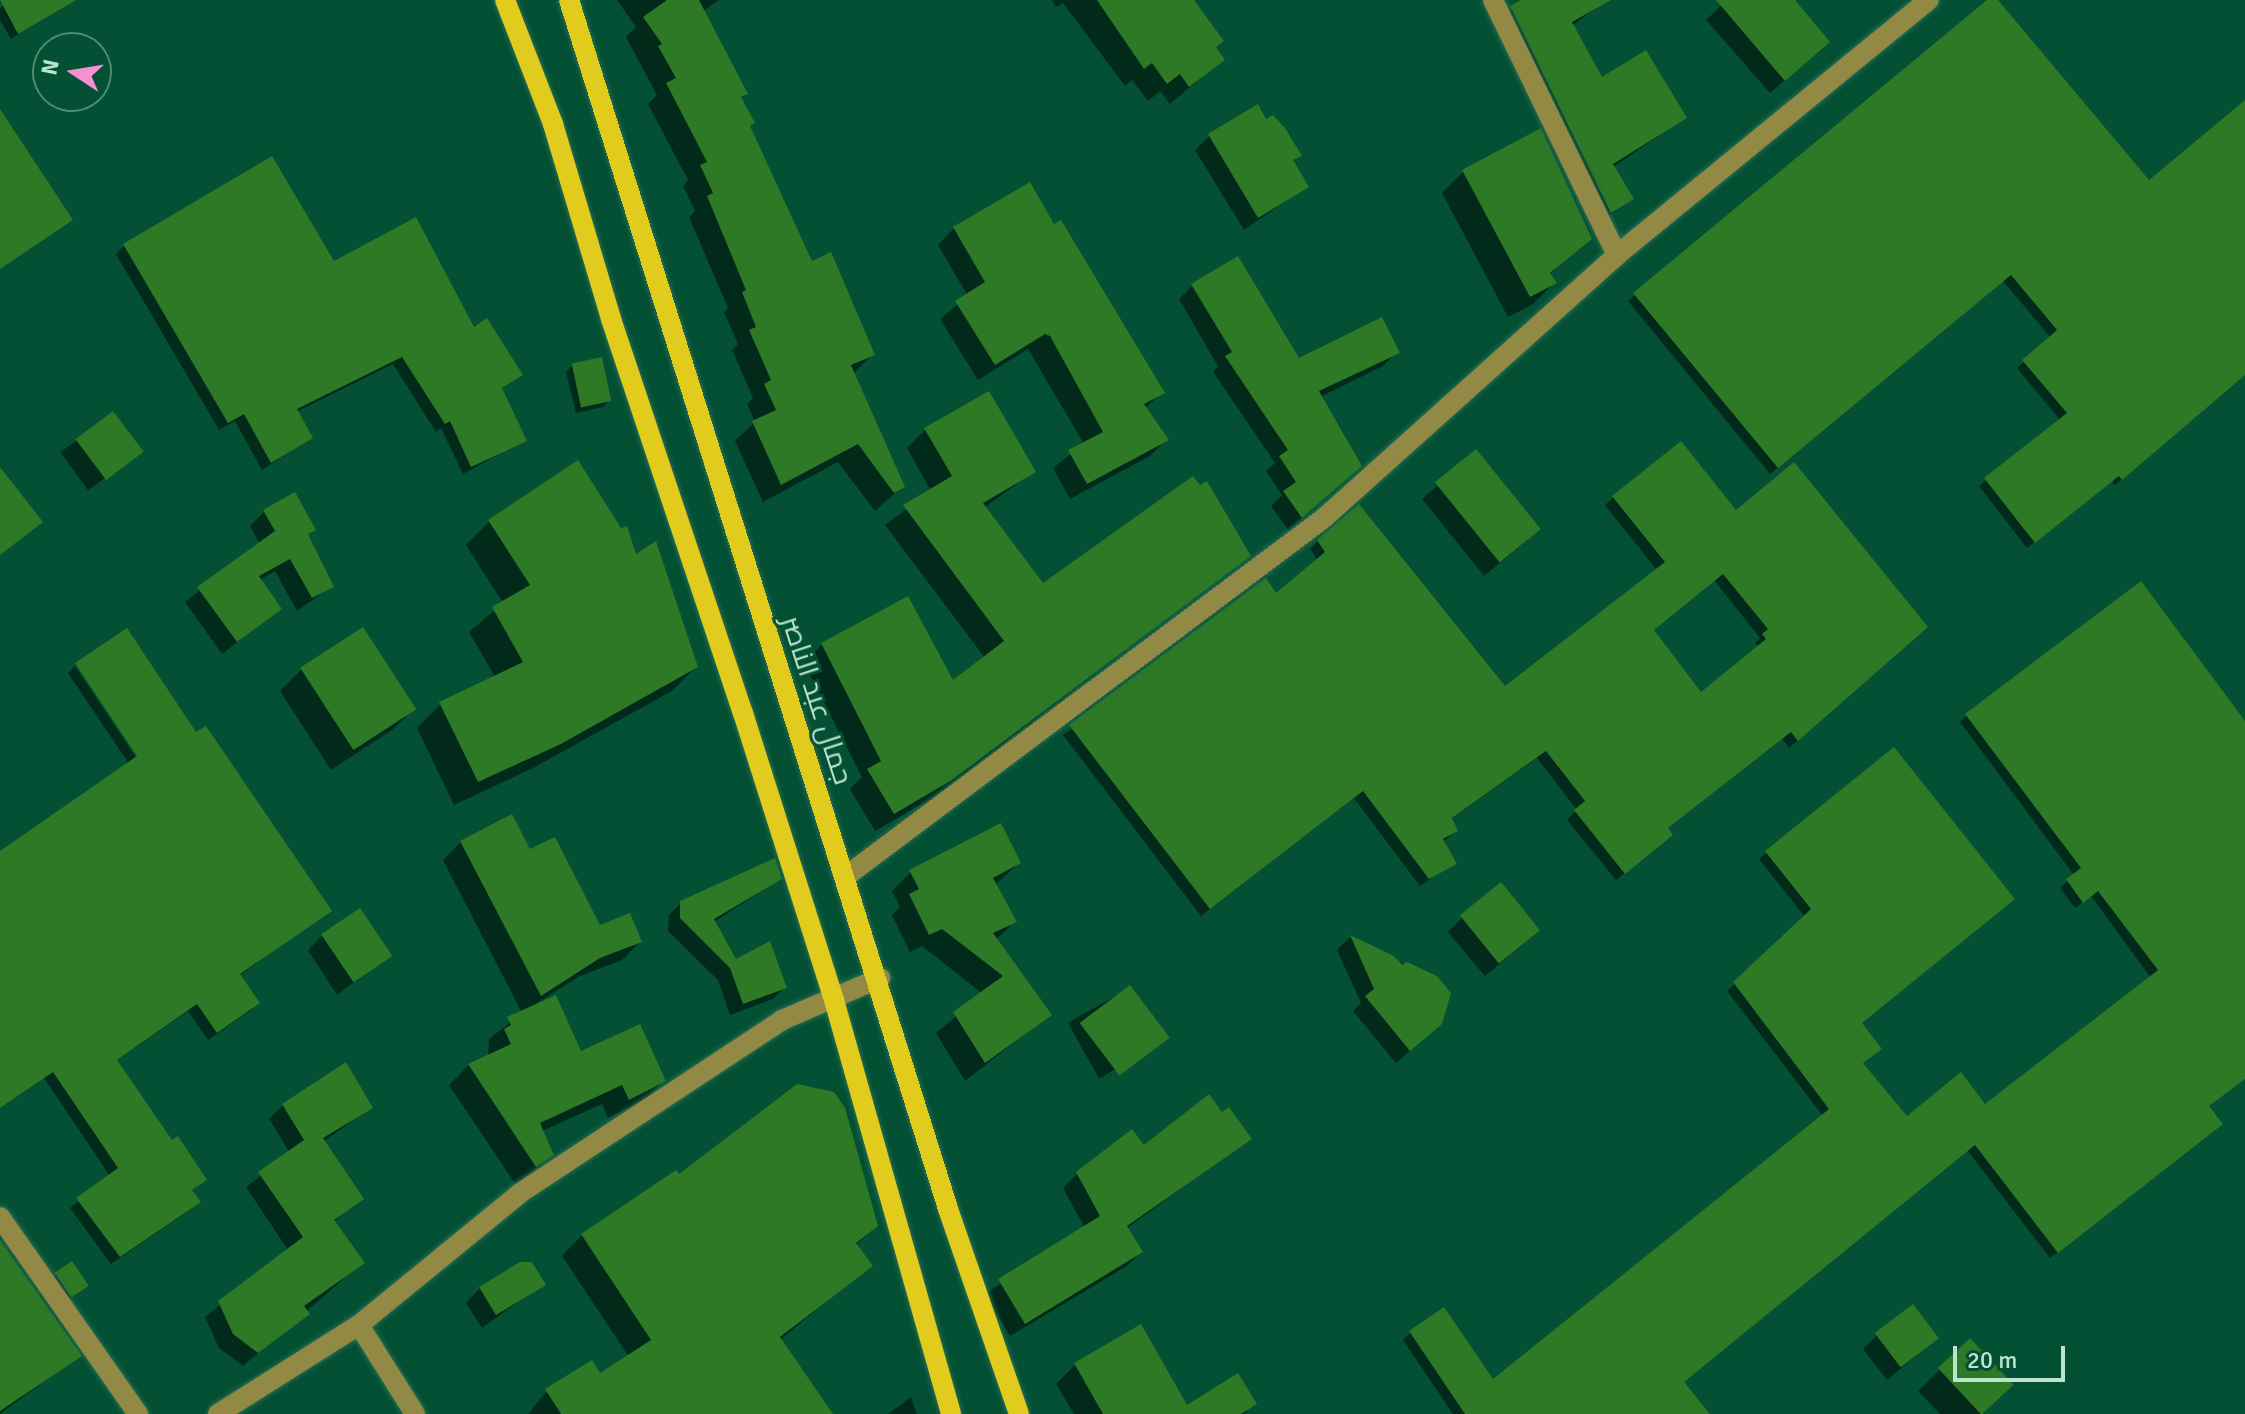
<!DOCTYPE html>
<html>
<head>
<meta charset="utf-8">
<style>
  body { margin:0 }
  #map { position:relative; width:2245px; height:1414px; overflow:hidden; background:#035034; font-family:Signika,Cairo,sans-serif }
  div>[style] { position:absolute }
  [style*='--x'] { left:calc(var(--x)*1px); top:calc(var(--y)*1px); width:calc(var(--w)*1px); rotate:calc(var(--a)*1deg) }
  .shadow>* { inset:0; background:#0007; transform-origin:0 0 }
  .building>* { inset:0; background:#2e7926; transform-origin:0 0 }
  .roads { filter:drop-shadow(0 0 2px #286d53) drop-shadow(0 0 2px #286d53) }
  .minor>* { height:20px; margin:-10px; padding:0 10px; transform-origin:10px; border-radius:10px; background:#928945 }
  .major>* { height:20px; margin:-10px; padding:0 10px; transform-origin:10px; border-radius:10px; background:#e1cc1e }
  span { translate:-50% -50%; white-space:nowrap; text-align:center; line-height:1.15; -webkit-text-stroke:6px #035034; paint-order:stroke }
  .street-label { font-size:28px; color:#bbe3ce }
  .north { position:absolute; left:32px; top:32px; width:80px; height:80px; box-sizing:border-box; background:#035034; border:2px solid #4d8b72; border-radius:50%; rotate:282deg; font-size:22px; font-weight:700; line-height:32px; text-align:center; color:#bbe3ce }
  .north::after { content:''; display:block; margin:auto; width:28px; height:36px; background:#f591d2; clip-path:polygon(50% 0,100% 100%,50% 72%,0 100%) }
  .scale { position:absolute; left:1953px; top:1346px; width:112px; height:36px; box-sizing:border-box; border:4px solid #bbe3ce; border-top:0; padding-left:10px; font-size:24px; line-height:28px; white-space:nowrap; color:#bbe3ce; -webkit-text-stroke:6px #035034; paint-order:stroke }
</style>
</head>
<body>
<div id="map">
  <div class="shadow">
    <i style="clip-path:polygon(12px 0,42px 0,50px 13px,11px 39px,0 20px,0 8px)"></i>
    <i style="clip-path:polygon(617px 0,719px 0,702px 12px,746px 94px,740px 99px,748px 127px,811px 263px,873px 354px,854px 373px,903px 486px,875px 511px,838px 462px,763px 502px,735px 441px,755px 422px,747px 404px,753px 398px,732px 350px,738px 344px,724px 312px,728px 308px,689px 217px,695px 211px,683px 186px,688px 180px,648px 104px,657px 95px,626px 37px,636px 27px)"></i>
    <i style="clip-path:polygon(1052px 0,1191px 0,1222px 60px,1170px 104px,1160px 91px,1148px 101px,1132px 80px,1125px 86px,1063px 3px,1056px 7px)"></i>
    <i style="clip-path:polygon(1525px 0,1598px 0,1600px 4px,1572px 26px,1602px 80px,1685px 118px,1613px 167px,1631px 199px,1597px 225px,1498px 21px)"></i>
    <i style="clip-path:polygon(1727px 0,1792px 0,1813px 56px,1770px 93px,1706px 20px)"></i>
    <i style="clip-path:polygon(1990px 0,1996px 0,2149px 183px,2245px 102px,2245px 374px,2115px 485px,2112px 481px,2027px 548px,1979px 486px,2061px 421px,2017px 368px,2051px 338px,2003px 281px,1770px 474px,1628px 301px)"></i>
    <i style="clip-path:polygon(1265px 122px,1299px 155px,1292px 162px,1306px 187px,1244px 230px,1195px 150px,1210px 136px)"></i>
    <i style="clip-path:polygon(1463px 172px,1590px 238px,1549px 275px,1555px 282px,1533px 304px,1508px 317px,1442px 193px)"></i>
    <i style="clip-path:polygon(1053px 227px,1162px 392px,1145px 409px,1166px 440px,1150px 456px,1070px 499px,1053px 468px,1084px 444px,1028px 349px,978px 380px,940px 319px,968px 296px,938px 245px,954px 228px)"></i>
    <i style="clip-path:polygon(124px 246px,333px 264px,473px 330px,521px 374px,500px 390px,525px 440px,463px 474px,441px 428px,436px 432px,393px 364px,296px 412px,311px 438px,262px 470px,235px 421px,219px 430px,116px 254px)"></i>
    <i style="clip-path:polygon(1192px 286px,1298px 360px,1397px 352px,1383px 366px,1320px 397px,1345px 435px,1341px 439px,1346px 480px,1288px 530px,1271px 506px,1282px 495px,1266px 471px,1275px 463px,1213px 372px,1218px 366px,1179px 299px)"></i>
    <i style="clip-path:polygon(573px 365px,609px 400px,603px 407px,576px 413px,566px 372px)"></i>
    <i style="left:113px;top:414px;width:47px;height:65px;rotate:54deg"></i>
    <i style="clip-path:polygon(925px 430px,1033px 472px,984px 508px,1043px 585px,1249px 556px,932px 798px,875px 831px,850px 789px,862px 777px,804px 663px,822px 644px,952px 683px,985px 658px,885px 525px,931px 491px,907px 448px)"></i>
    <i style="clip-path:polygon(1475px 452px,1524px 543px,1484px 576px,1422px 499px)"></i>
    <i style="clip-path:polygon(evenodd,1614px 497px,1735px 513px,1917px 635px,1789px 748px,1782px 739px,1666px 829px,1662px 843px,1616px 880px,1567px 820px,1577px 810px,1537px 758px,1450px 820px,1456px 831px,1443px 842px,1454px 863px,1420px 886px,1354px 798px,1201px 916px,1063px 735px,1275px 596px,1318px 561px,1310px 549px,1318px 541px,1504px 689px,1657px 570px,1605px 505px,1614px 497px,1714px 580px,1760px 638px,1755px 643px,1759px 647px,1701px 695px,1652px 631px,1714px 580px)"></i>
    <i style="clip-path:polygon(264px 512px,313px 529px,306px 536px,332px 586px,297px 611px,275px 571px,260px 580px,280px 608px,222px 654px,185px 602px,260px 544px,250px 526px)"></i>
    <i style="clip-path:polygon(490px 521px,635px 557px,696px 667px,672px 691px,535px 767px,454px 805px,417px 728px,441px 704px,495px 677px,469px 632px,503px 603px,466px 545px)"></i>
    <i style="clip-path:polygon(75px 666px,141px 765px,196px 735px,330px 910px,239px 976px,258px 1003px,250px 1011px,208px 1040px,188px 1011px,116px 1061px,171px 1143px,205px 1180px,191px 1191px,198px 1202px,190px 1210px,111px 1264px,70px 1208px,110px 1176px,44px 1078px,0 1108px,0 853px,129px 764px,68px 673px)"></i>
    <i style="clip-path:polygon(302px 669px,414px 709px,392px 730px,331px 770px,280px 691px)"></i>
    <i style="clip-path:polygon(1967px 715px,2245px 724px,2245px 1078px,2207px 1107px,2214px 1131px,2050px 1258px,1967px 1150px,1681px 1382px,1707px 1414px,1453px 1414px,1403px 1340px,1410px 1333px,1493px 1382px,1823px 1116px,1727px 991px,1805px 917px,1759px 859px,1894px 750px,1860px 1023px,1861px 1064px,1906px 1119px,1985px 1107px,2151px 978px,2091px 896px,2075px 908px,2060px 888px,2074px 875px,1960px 722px)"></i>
    <i style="clip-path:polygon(461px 842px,529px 852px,599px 927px,640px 942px,622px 960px,580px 976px,537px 1003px,580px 1053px,664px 1080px,644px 1100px,608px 1118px,602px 1104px,542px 1131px,552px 1154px,516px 1185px,449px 1085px,469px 1065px,488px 1057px,489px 1039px,522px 1013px,443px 860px)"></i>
    <i style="clip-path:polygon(1019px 863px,995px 885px,1014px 922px,995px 941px,1049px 1015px,965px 1081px,936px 1033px,983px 994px,922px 946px,910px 952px,892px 915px,900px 907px,892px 891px,911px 872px)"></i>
    <i style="clip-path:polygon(780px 879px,714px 922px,735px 961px,785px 987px,773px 999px,730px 1015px,718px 980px,668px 931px,669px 915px,682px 902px)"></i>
    <i style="clip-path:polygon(1462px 918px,1523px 944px,1485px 976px,1448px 932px)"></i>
    <i style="clip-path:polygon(322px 936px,389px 956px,337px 995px,308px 950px)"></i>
    <i style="clip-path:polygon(1350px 937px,1393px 957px,1441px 1023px,1396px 1063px,1353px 1011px,1361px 1003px,1337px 950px)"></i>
    <i style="left:1130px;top:988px;width:64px;height:71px;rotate:61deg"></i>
    <i style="clip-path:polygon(283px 1105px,370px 1108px,323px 1142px,361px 1198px,333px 1222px,362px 1263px,243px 1366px,219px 1348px,205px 1317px,288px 1250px,246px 1187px,290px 1153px,269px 1119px)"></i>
    <i style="clip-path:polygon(1221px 1114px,1250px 1138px,1126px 1229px,1141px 1252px,1127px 1266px,1010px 1336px,985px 1294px,1085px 1228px,1063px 1188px,1077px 1174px)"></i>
    <i style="clip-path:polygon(679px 1177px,876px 1226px,855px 1246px,870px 1265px,780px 1340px,831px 1414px,528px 1414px,547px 1391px,599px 1376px,629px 1357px,562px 1256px,582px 1235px)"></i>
    <i style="clip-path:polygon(0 1246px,79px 1356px,0 1414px)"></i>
    <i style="clip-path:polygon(57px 1275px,86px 1286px,65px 1303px,50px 1281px)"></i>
    <i style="clip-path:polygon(543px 1284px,482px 1328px,466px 1303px,480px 1288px)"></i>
    <i style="clip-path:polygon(1141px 1327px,1186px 1408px,1254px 1404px,1244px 1414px,1074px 1414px,1056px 1384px,1075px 1365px)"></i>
    <i style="clip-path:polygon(1877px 1335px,1937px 1338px,1887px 1380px,1863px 1349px)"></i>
    <i style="clip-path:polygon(1970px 1341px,2012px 1385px,1982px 1414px,1940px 1414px,1918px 1391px)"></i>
    <i style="clip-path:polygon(911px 1397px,917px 1414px,888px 1414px)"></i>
  </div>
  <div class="building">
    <i style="clip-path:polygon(0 0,76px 0,18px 34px)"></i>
    <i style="clip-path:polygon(667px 0,699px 0,748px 94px,741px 97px,755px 123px,750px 126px,812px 261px,831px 252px,875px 355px,851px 365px,905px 487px,894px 493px,858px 444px,781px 485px,752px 421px,776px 410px,764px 384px,771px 380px,749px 330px,756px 327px,742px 292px,746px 290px,707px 196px,713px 193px,700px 165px,707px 162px,666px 83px,676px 78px,658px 46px,662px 44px,643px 17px)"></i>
    <i style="clip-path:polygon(1097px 0,1194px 0,1224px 41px,1216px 47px,1225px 60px,1189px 87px,1180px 74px,1167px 84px,1152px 63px,1144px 69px)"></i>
    <i style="clip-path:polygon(1521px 0,1611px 0,1572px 22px,1602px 77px,1646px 50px,1687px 118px,1613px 164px,1634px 199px,1611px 213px,1510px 6px)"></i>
    <i style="clip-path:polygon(1716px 0,1795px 0,1830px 42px,1785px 81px)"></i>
    <i style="clip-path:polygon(1987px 0,1998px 0,2149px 180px,2245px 100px,2245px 375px,2122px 480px,2119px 476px,2035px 543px,1984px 478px,2067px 413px,2022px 360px,2057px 330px,2011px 275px,1778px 468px,1633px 293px)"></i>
    <i style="clip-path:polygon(1258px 104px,1266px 119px,1273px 115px,1285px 128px,1302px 156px,1293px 160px,1309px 187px,1258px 218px,1208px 134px)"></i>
    <i style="clip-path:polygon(0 109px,73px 220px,0 269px)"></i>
    <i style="clip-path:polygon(1541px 128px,1592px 239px,1550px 273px,1557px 283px,1530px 297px,1462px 170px)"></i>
    <i style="clip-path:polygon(272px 156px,334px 261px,416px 217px,474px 327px,487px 318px,523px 375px,502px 388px,527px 441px,471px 467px,450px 421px,445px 424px,402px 357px,297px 409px,313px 438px,271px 463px,244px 414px,228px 423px,123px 244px)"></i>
    <i style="clip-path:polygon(1030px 182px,1054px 224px,1061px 220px,1165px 393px,1144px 404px,1169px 440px,1087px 484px,1068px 450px,1103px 432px,1050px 336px,1045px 334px,995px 365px,955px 301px,985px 282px,953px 227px)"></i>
    <i style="clip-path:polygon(1238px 256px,1299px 358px,1382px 317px,1400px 353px,1319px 391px,1362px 466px,1302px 518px,1283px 491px,1296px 482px,1279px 456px,1288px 450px,1225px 356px,1232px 352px,1191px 284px)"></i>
    <i style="left:602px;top:357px;width:45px;height:31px;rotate:78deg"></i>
    <i style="clip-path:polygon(989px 391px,1036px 472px,983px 503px,1043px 583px,1193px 476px,1200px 485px,1207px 481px,1251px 556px,952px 780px,894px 814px,867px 769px,881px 761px,821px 643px,908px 596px,953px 680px,1004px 641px,903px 505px,952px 476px,924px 428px)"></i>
    <i style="left:113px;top:411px;width:51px;height:47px;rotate:53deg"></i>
    <i style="clip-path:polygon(evenodd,1681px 441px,1736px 510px,1794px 462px,1928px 627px,1798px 741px,1791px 732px,1668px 828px,1673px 835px,1625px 874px,1574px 810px,1585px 801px,1546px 751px,1452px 818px,1458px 831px,1443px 839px,1457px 864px,1429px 879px,1363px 791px,1210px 909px,1069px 725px,1266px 578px,1276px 593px,1325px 552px,1317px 540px,1359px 504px,1505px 686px,1665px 562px,1612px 496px,1681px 441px,1723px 574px,1768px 629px,1762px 634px,1766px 639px,1701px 692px,1654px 630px,1723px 574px)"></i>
    <i style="left:1476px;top:449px;width:103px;height:53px;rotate:51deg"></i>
    <i style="clip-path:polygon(578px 460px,621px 528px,627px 526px,636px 554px,656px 541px,698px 667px,561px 744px,478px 782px,439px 702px,523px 662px,492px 607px,530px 585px,488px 520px)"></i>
    <i style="clip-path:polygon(0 467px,43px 522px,0 555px)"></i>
    <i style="clip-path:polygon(295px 492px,316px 530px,308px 534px,334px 587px,312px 598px,290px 559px,259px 576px,282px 609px,237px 642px,197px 587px,275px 531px,263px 510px)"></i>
    <i style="clip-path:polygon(2141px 581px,2245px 721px,2245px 1079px,2209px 1106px,2223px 1124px,2058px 1253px,1975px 1145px,1684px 1382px,1710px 1414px,1465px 1414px,1409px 1331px,1444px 1307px,1493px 1379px,1829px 1109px,1733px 982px,1811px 909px,1765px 851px,1894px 747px,2015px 899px,1862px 1023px,1882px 1049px,1863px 1063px,1907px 1116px,1961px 1072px,1985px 1104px,2158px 970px,2098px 891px,2083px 903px,2066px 879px,2081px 868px,1965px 714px)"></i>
    <i style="left:363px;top:627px;width:98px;height:75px;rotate:57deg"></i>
    <i style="clip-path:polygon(127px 628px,196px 732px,206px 726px,332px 911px,240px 974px,260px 1003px,217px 1033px,197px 1004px,117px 1060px,172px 1140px,178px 1136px,207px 1180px,192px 1190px,201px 1202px,120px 1257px,76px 1198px,118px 1168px,53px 1072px,0 1108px,0 851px,137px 756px,75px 663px)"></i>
    <i style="clip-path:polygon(512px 814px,530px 849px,555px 837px,600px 925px,630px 913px,642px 942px,600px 958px,541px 996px,460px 841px)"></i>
    <i style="clip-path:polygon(1001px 823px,1021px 863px,993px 878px,1017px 922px,993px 933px,1052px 1015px,985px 1063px,953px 1012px,1003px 976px,942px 929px,929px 935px,909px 894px,919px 889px,909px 870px)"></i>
    <i style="clip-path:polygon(775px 858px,782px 879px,714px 919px,736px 959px,770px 941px,787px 988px,743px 1004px,730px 968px,680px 918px,680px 901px)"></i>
    <i style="left:1501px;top:882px;width:62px;height:53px;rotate:51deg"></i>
    <i style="left:360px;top:908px;width:58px;height:47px;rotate:56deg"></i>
    <i style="clip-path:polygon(1350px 935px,1394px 956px,1402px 965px,1407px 962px,1437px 976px,1451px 993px,1442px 1024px,1410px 1051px,1365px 996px,1374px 989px)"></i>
    <i style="left:1130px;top:985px;width:66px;height:63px;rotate:53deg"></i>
    <i style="clip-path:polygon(556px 995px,581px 1051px,640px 1024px,666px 1081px,629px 1100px,622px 1085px,540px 1123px,554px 1155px,536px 1167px,468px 1064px,511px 1044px,504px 1029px,511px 1025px,507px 1017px)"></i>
    <i style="clip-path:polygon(346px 1062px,373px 1108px,323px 1138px,364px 1199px,334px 1220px,365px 1263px,304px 1306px,310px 1314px,258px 1353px,233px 1334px,218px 1301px,303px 1237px,258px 1172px,304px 1140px,282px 1104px)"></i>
    <i style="clip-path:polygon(797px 1084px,834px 1092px,845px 1108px,878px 1226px,856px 1243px,873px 1266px,780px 1337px,833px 1414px,561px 1414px,545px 1389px,592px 1360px,600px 1373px,651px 1340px,581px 1234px,676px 1170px,679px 1174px)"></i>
    <i style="clip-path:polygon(1209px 1094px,1222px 1112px,1229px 1107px,1252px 1139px,1127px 1226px,1143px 1252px,1025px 1324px,998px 1279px,1100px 1216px,1076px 1172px,1132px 1129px,1144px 1145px)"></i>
    <i style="clip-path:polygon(0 1240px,82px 1356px,0 1411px)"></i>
    <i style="left:72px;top:1261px;width:30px;height:21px;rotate:56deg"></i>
    <i style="clip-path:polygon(520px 1262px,532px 1262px,546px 1285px,496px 1315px,479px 1287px)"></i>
    <i style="left:1913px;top:1304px;width:43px;height:48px;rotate:53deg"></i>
    <i style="clip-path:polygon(1141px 1324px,1187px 1405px,1238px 1373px,1257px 1404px,1241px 1414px,1103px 1414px,1074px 1363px)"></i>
    <i style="left:1970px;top:1338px;width:64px;height:44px;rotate:47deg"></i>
  </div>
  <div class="roads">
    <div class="minor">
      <i style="--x:1493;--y:0;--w:284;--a:64.1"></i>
      <i style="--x:845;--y:877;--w:599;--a:-36.85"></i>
      <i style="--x:1324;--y:518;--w:394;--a:-41.9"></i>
      <i style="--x:1617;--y:255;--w:403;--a:-39.3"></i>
      <i style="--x:0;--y:1217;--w:241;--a:55"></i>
      <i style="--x:359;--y:1325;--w:105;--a:57.8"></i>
      <i style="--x:218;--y:1414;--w:167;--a:-32.3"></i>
      <i style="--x:359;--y:1325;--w:208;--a:-39.3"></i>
      <i style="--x:520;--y:1193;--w:314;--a:-33.4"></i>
      <i style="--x:782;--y:1020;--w:107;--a:-23.2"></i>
    </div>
    <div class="major">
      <i style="--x:505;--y:0;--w:133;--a:68.8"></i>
      <i style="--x:553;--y:124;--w:203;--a:73.4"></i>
      <i style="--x:611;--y:319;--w:416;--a:71.5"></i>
      <i style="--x:743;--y:713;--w:301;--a:72.4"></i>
      <i style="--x:834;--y:1000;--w:430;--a:74.2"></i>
      <i style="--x:569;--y:0;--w:1267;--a:72.59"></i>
      <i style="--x:948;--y:1209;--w:217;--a:70.9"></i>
    </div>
  </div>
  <div class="street-label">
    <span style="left:817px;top:700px;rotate:72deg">جمال عبد الناصر</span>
  </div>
  <div class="north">N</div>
  <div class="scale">20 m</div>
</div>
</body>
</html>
